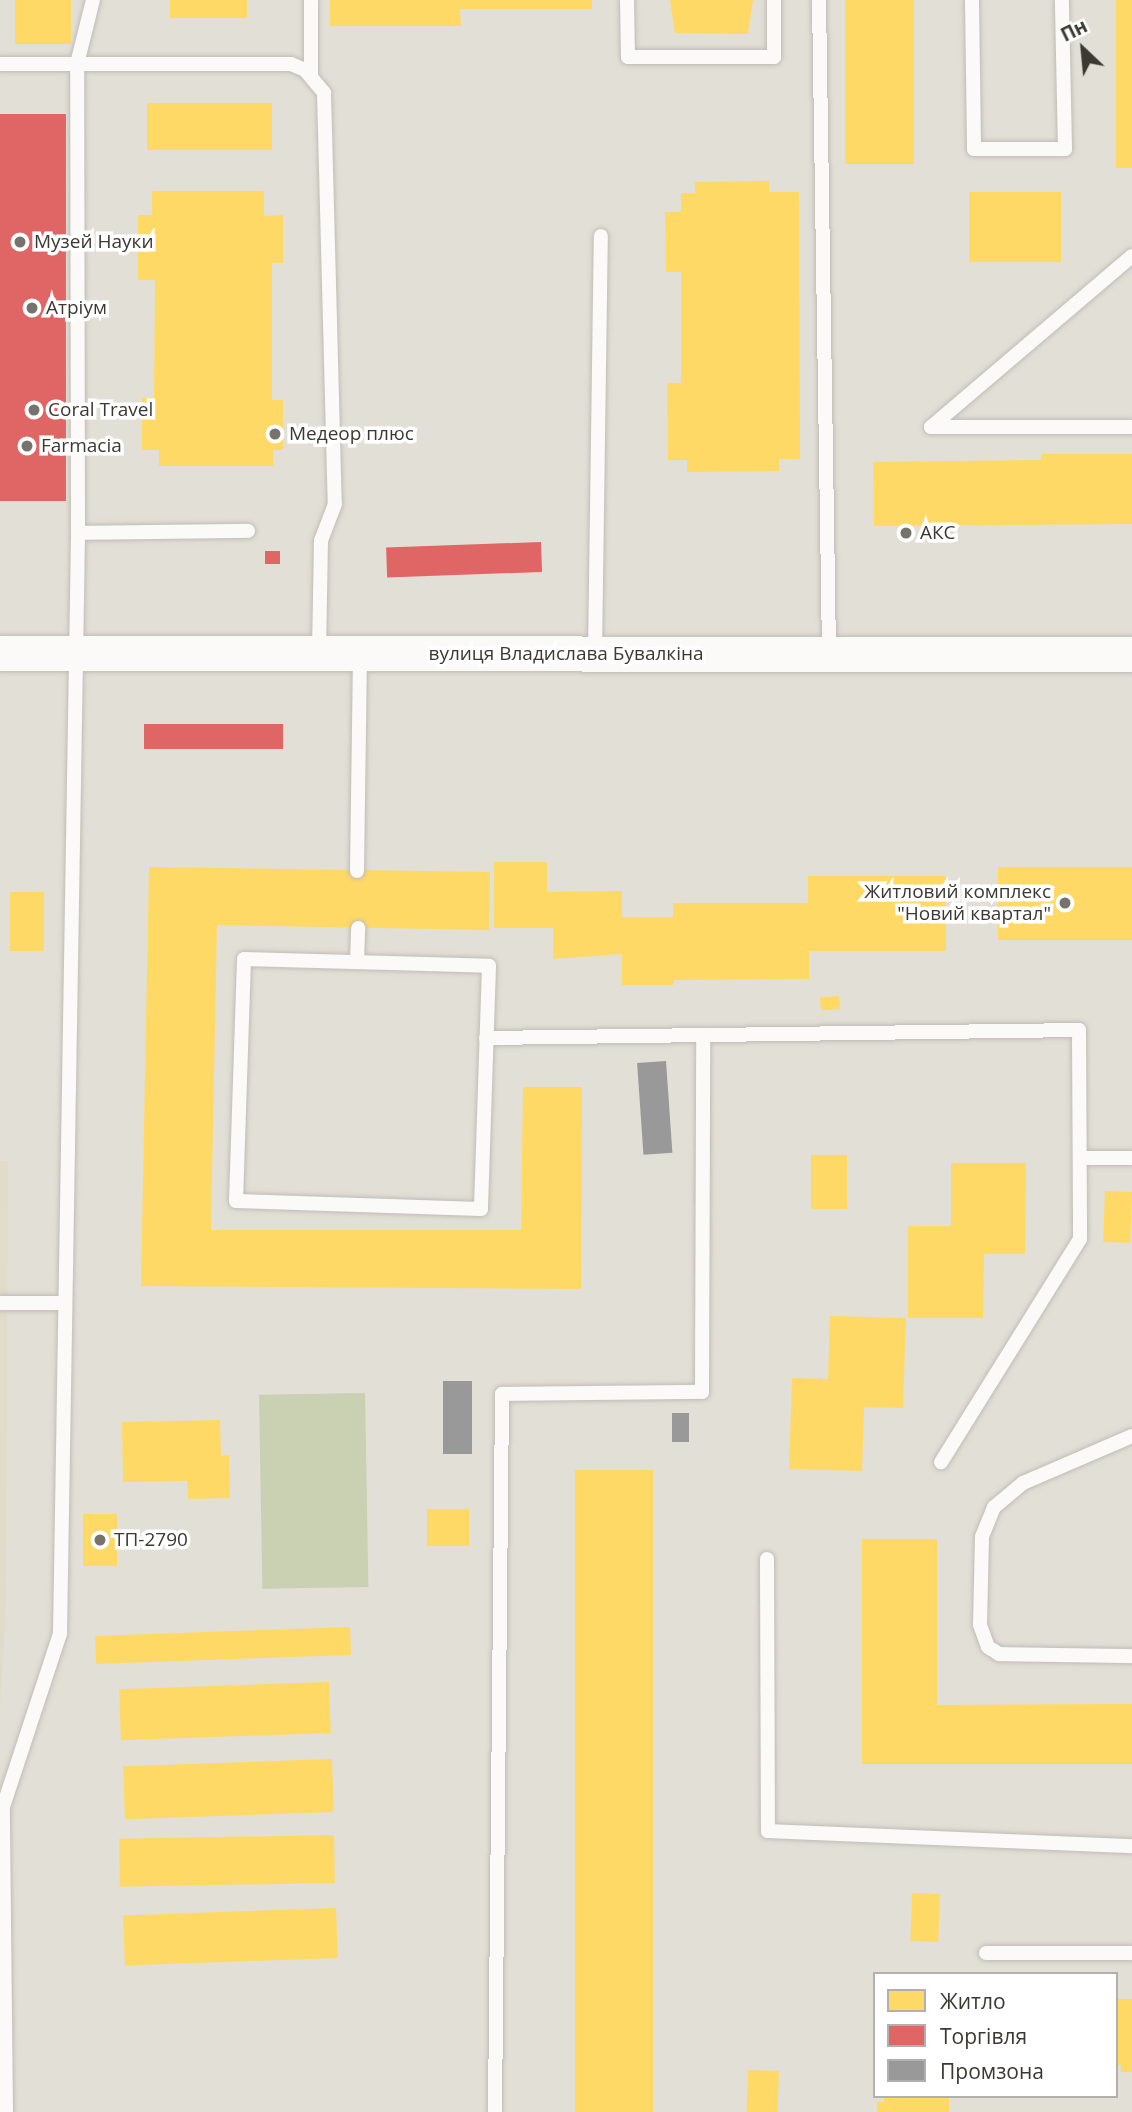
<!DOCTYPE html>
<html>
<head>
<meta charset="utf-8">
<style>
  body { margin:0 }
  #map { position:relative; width:1132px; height:2112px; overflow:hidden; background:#e2dfd6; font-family:"Open Sans",sans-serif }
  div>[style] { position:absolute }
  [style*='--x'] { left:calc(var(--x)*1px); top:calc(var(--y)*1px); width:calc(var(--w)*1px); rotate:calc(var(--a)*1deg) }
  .built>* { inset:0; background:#e1dbc9 }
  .green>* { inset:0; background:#cad0b2; transform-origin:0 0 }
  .homes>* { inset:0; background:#ffd966; transform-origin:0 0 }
  .shops>* { inset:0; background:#e06666; transform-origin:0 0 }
  .industry>* { inset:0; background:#999; transform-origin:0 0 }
  .roads { filter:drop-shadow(0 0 2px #c0bdb6) drop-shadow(0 0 2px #c0bdb6) }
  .service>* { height:14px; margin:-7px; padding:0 7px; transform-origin:7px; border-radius:7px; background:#fbfaf9 }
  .tertiary>* { height:35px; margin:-17.5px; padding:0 17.5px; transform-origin:17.5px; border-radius:17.5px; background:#fbfaf9 }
  .dots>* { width:19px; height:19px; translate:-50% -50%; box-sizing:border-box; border:4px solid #fff; border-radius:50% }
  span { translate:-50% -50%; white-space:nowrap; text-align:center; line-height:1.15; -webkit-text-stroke:7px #fff; paint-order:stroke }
  .poi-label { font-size:19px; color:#3b3932 }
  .left { translate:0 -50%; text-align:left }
  .right { translate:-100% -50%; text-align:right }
  .street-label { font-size:19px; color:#3b3932 }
  .legend { position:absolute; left:873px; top:1972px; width:245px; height:126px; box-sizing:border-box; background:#fff; border:2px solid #b1b0ad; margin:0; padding:9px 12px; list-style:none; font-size:21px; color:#3b3932 }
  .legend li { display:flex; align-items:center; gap:14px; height:35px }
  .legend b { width:35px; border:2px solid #b1b0ad }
  .north { position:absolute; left:1048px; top:14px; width:70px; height:70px; -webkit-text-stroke:5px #fff; paint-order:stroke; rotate:334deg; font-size:19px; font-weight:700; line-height:28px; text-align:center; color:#3b3932 }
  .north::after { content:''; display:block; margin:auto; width:24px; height:32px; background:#3b3932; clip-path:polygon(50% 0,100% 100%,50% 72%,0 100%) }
</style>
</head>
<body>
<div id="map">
  <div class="built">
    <i style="clip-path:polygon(0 1161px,8px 1161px,6px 1607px,0 1708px)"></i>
  </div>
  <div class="green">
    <i style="left:365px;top:1393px;width:194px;height:106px;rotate:89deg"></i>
  </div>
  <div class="homes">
    <i style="left:15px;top:0;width:56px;height:44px"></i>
    <i style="left:170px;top:0;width:77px;height:18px"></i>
    <i style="clip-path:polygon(330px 0,592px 0,592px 9px,460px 9px,461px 26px,330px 26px)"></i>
    <i style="clip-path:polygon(670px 0,753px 0,748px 34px,675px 33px)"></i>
    <i style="left:845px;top:0;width:69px;height:164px"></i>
    <i style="left:1116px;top:0;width:16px;height:168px"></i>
    <i style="left:147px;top:103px;width:125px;height:47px"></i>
    <i style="clip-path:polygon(769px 181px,769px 192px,799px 192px,800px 459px,779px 459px,779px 471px,687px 472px,687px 460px,668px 460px,667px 383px,681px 383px,681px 272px,666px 272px,665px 212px,681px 212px,681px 193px,695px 193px,695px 182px)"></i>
    <i style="clip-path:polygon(152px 191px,264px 191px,264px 216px,283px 215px,283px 263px,272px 263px,272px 400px,283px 400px,283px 450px,273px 450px,273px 466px,159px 466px,159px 450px,142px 450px,142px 398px,154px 398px,155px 280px,138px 280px,138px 215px,152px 215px)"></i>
    <i style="left:969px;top:192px;width:92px;height:70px"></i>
    <i style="clip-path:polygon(1041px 454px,1132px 454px,1132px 524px,874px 526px,873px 462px,1041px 460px)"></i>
    <i style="clip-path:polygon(494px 862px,547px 862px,547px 892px,622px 891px,622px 917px,673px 917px,673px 903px,808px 903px,808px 876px,946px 876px,946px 951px,809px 951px,809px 979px,674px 980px,673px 985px,622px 985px,622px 954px,553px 959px,553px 928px,494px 928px)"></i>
    <i style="clip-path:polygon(149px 867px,490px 872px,489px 930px,217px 925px,211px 1230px,521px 1230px,523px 1087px,582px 1087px,581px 1289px,141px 1286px)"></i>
    <i style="left:998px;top:867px;width:134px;height:73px"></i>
    <i style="left:10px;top:892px;width:34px;height:59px"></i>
    <i style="left:839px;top:996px;width:13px;height:19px;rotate:86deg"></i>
    <i style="left:811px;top:1155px;width:36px;height:54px"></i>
    <i style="clip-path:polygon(951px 1163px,1026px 1163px,1025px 1254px,984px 1254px,983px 1318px,908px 1318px,908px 1226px,951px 1226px)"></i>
    <i style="left:1105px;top:1191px;width:27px;height:51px;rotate:2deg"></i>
    <i style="clip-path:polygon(830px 1316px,906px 1318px,903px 1408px,864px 1407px,862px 1471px,789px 1469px,792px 1378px,828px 1379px)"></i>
    <i style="clip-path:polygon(220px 1420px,221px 1456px,229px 1455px,230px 1498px,188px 1499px,187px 1481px,123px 1482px,122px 1422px)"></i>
    <i style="left:653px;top:1470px;width:642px;height:78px;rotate:90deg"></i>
    <i style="left:469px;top:1509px;width:37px;height:42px;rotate:90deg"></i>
    <i style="left:83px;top:1514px;width:34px;height:52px"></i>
    <i style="clip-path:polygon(862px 1539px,937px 1539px,937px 1705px,1132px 1704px,1132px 1764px,862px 1764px)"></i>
    <i style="left:350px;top:1627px;width:28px;height:255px;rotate:88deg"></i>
    <i style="left:329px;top:1682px;width:51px;height:210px;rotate:88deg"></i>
    <i style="left:332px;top:1759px;width:53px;height:209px;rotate:88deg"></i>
    <i style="left:334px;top:1835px;width:48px;height:215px;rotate:89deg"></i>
    <i style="left:912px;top:1893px;width:28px;height:48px;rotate:2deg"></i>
    <i style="left:336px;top:1908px;width:50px;height:213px;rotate:88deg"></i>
    <i style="clip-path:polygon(1116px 1999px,1132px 1999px,1132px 2072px,1121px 2072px,1121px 2065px,1116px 2065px)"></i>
    <i style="left:748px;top:2070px;width:31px;height:42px;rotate:2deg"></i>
    <i style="clip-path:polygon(884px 2096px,949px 2096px,949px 2112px,877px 2112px,877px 2102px,884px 2102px)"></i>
  </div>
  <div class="shops">
    <i style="left:0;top:114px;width:66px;height:387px"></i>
    <i style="left:541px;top:542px;width:30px;height:155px;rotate:88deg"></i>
    <i style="left:265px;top:551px;width:15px;height:13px"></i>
    <i style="left:144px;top:724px;width:139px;height:25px"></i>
  </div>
  <div class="industry">
    <i style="left:666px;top:1061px;width:92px;height:29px;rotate:86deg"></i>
    <i style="left:443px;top:1381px;width:29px;height:73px"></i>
    <i style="left:672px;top:1413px;width:17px;height:29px"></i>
  </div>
  <div class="roads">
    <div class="service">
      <i style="--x:311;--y:0;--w:76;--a:90"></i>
      <i style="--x:627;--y:0;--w:57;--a:89"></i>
      <i style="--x:628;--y:57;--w:146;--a:0"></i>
      <i style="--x:774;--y:57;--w:57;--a:-90"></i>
      <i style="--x:819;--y:0;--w:653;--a:89.12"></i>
      <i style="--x:972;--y:0;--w:149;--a:89.2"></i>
      <i style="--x:974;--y:149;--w:91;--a:0"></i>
      <i style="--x:1065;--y:149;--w:149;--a:-91.2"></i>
      <i style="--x:0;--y:64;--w:291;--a:0"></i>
      <i style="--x:291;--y:64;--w:15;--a:23"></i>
      <i style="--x:305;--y:70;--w:30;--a:50"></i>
      <i style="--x:324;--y:93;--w:411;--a:88.5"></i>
      <i style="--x:335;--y:504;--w:39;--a:111"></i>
      <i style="--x:321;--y:540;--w:112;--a:91"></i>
      <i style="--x:931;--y:427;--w:264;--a:-40.4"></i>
      <i style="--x:931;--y:427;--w:201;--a:0"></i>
      <i style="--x:78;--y:533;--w:170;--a:-0.7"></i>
      <i style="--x:595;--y:653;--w:417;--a:-89.2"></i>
      <i style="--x:357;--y:871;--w:217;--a:-89.2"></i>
      <i style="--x:244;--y:959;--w:245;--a:1.6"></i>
      <i style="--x:489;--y:966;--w:243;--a:91.9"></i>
      <i style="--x:481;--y:1209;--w:245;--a:-178.1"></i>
      <i style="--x:236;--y:1201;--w:242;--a:-88.1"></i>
      <i style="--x:357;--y:962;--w:34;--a:-88"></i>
      <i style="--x:486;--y:1038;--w:593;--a:-0.77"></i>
      <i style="--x:1079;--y:1030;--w:209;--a:89.7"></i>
      <i style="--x:1080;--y:1239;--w:263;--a:121.9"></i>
      <i style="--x:1080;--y:1158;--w:52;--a:0"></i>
      <i style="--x:0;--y:1303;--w:63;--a:0"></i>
      <i style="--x:1132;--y:1436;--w:119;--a:156.7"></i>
      <i style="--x:1023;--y:1483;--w:38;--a:140"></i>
      <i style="--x:994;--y:1507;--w:32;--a:112"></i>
      <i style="--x:982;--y:1537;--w:88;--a:91.3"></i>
      <i style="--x:980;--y:1625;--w:23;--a:70"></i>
      <i style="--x:988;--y:1647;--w:13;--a:32"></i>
      <i style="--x:999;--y:1654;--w:133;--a:0.9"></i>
      <i style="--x:767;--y:1559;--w:272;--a:89.8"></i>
      <i style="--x:768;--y:1831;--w:364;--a:2.4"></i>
      <i style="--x:986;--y:1953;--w:146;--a:0"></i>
      <i style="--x:6;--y:2112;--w:305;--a:-90.6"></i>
      <i style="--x:3;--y:1807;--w:182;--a:-71.8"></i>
      <i style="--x:60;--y:1634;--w:1101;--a:-89.06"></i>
      <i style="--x:78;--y:533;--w:469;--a:-90.1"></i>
      <i style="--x:77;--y:64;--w:66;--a:-76"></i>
      <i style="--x:495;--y:2112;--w:718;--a:-89.44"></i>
      <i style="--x:502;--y:1394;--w:200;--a:-0.6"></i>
      <i style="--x:702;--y:1392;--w:355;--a:-89.8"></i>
    </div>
    <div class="tertiary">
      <i style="--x:0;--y:653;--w:1132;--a:0.05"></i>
    </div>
  </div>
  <div class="dots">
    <i style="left:20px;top:242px;background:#75736b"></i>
    <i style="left:32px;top:308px;background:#75736b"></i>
    <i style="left:34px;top:410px;background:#75736b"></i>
    <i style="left:275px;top:434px;background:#75736b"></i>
    <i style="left:27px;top:446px;background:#75736b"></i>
    <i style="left:906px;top:533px;background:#75736b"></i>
    <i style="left:1065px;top:903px;background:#75736b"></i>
    <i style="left:100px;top:1540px;background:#75736b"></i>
  </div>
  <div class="poi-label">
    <span class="left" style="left:34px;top:242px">Музей Науки</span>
    <span class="left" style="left:46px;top:308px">Атріум</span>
    <span class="left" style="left:48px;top:410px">Coral Travel</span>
    <span class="left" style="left:289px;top:434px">Медеор плюс</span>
    <span class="left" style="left:41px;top:446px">Farmacia</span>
    <span class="left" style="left:920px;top:533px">АКС</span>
    <span class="right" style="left:1051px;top:903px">Житловий комплекс<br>"Новий квартал"</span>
    <span class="left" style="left:114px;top:1540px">ТП-2790</span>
  </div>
  <div class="street-label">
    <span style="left:566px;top:654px">вулиця Владислава Бувалкіна</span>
  </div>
  <ul class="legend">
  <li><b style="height:19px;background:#ffd966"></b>Житло</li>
  <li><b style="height:19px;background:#e06666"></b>Торгівля</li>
  <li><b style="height:19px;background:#999"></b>Промзона</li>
  </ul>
  <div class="north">Пн</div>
</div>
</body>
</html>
